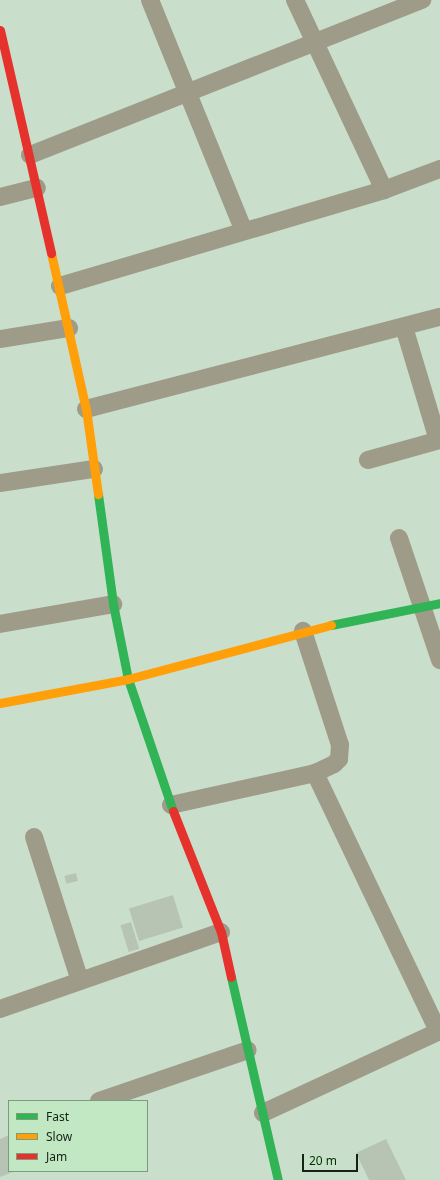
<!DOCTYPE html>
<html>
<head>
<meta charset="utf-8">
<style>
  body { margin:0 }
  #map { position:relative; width:440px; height:1180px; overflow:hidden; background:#cadfcb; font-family:"Noto Sans",sans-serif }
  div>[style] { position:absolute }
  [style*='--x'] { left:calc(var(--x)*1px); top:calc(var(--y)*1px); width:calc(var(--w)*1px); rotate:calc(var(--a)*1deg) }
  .building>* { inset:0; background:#b7c4b3; transform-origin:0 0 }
  .street>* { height:18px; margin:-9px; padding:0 9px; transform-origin:9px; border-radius:9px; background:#9f9b89 }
  .fast>* { height:9px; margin:-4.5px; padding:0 4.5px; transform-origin:4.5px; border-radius:4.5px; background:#30b455 }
  .slow>* { height:9px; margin:-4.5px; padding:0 4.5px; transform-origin:4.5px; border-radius:4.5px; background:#ff9f0a }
  .jam>* { height:9px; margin:-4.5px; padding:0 4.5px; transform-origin:4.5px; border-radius:4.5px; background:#e5322d }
  span { translate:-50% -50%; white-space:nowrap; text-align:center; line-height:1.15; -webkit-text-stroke:3px #c2e7c3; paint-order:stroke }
  .legend { position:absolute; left:8px; top:1100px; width:140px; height:72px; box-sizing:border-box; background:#c2e7c3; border:1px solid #7d997e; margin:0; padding:5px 7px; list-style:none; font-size:12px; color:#152316 }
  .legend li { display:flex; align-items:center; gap:8px; height:20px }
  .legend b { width:20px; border:1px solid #7d997e }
  .scale { position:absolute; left:302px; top:1154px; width:56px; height:18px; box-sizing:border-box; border:2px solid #152316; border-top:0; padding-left:5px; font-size:12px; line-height:14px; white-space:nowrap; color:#152316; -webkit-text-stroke:3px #c2e7c3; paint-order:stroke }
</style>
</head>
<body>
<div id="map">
  <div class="building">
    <i style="left:76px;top:873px;width:8px;height:12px;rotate:76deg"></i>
    <i style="left:173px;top:895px;width:34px;height:46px;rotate:73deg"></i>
    <i style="left:131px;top:922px;width:28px;height:11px;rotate:73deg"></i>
    <i style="clip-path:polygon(9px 1135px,9px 1171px,15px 1171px,0 1177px,0 1139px)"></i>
    <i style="clip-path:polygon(386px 1139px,406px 1180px,369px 1180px,356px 1153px)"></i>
  </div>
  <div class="street">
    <i style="--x:150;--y:0;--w:249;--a:67.9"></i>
    <i style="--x:295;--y:0;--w:210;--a:64.9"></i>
    <i style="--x:30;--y:155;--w:422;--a:-21.6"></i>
    <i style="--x:0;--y:197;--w:38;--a:-14"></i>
    <i style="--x:60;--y:286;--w:338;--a:-16.5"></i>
    <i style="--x:384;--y:190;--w:60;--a:-20.6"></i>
    <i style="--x:404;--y:327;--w:118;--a:73.3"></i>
    <i style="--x:0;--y:339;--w:70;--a:-9.1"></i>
    <i style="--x:86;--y:409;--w:366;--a:-14.6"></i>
    <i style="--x:368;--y:460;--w:75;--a:-15.5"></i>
    <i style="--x:0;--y:483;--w:95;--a:-8.5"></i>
    <i style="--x:399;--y:538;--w:129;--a:71.4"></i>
    <i style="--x:0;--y:624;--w:115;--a:-10"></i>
    <i style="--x:315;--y:773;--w:286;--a:64.5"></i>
    <i style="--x:171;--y:805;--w:148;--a:-12.5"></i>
    <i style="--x:315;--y:773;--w:21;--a:-25"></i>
    <i style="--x:334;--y:764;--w:7;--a:-45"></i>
    <i style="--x:339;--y:759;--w:14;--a:-86"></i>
    <i style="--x:340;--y:745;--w:120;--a:-108"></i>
    <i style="--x:34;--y:837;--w:151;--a:72.3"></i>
    <i style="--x:0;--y:1009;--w:234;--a:-19.2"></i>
    <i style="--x:99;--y:1101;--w:157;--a:-18.9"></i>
    <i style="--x:263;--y:1113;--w:195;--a:-24.9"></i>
  </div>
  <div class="fast">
    <i style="--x:98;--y:494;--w:111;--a:82.2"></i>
    <i style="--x:113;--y:604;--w:76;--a:78.7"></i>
    <i style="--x:128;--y:679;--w:139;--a:71.2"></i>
    <i style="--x:331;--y:625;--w:111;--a:-11.4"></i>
    <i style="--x:231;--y:977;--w:208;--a:77"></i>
  </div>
  <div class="slow">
    <i style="--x:51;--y:253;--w:160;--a:77.4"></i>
    <i style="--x:86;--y:409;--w:86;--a:82"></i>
    <i style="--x:0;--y:703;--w:130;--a:-10.6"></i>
    <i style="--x:128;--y:679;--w:210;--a:-14.9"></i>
  </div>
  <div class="jam">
    <i style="--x:0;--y:30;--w:229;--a:77.1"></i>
    <i style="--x:173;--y:811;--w:130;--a:68.4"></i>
    <i style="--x:221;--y:932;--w:46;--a:77.5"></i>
  </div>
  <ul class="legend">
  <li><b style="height:5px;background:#30b455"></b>Fast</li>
  <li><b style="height:5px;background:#ff9f0a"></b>Slow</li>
  <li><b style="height:5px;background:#e5322d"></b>Jam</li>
  </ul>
  <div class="scale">20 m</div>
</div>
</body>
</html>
